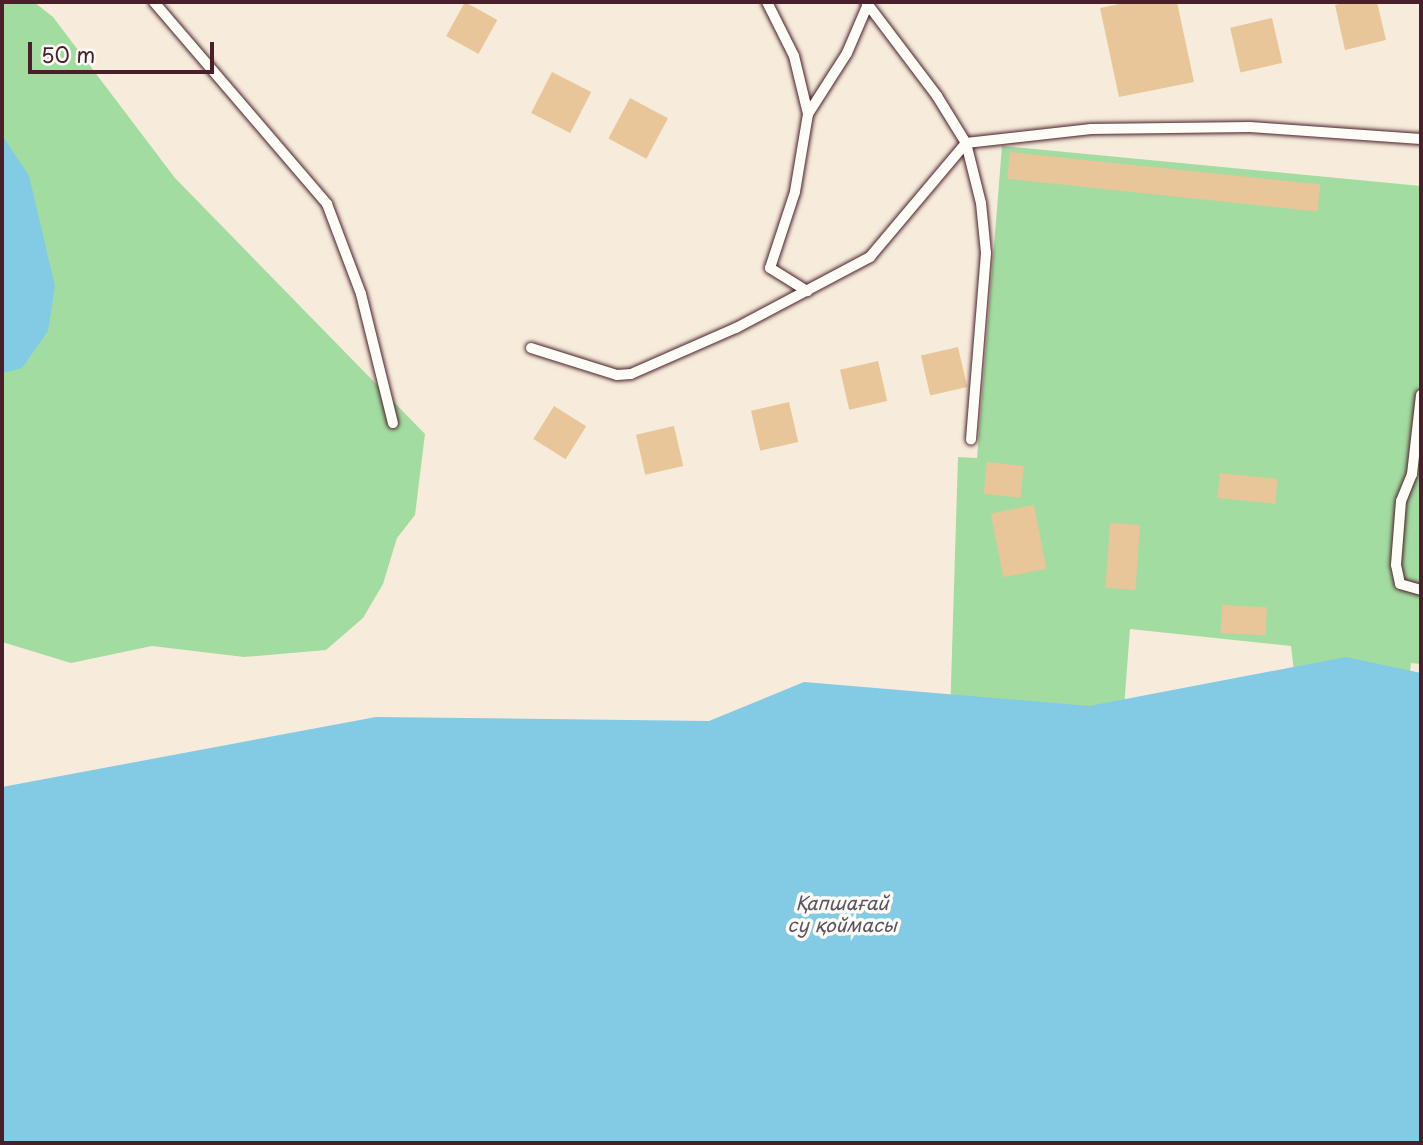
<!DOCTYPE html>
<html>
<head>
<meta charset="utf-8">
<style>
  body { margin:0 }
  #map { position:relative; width:1423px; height:1145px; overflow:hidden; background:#f7ecdb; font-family:"Playpen Sans",sans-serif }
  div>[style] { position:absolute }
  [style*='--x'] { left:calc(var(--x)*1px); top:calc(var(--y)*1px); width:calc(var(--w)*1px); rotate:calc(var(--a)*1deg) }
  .green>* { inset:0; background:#a3dca1 }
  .water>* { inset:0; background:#83cae4 }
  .building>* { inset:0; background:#e9c59a; transform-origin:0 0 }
  .roads { filter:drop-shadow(0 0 2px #4a1f2b) drop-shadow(0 0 2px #4a1f2b) }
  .lane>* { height:10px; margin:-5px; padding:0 5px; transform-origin:5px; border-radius:5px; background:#fdfcf7 }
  span { translate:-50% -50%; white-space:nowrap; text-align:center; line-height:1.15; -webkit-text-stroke:7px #fdfcf7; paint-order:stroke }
  .water-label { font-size:19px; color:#5b5262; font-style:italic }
  .frame { position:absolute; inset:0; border:4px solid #4a1f2b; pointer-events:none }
  .scale { position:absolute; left:28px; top:42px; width:186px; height:32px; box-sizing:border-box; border:4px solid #4a1f2b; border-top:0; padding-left:9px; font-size:21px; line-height:24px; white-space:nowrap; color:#4a1f2b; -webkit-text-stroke:5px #fdfcf7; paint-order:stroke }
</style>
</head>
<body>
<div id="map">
  <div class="green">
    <i style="clip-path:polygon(2px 2px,34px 2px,53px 17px,175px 178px,425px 434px,415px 515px,397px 538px,383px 584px,363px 618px,326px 650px,244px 657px,152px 646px,71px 663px,2px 642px)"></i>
    <i style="clip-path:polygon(1002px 146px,1421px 186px,1421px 664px,1411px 663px,1409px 682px,1294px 672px,1291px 646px,1130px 629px,1122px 734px,949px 749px,958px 457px,977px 458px)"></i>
  </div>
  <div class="water">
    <i style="clip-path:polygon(2px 135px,29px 176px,55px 286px,48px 331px,22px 368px,2px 373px)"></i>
    <i style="clip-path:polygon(1346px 657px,1421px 673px,1421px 1143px,2px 1143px,2px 787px,376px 717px,709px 721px,804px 682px,1089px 706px)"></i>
  </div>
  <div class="building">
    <i style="left:465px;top:2px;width:37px;height:39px;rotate:29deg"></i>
    <i style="clip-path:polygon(1129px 2px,1177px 2px,1194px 82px,1119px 97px,1100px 8px)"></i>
    <i style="clip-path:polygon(1347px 2px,1377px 2px,1386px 40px,1345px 50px,1335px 5px)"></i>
    <i style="left:1272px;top:18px;width:46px;height:43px;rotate:77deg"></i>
    <i style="left:552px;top:72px;width:44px;height:46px;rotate:27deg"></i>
    <i style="left:630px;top:98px;width:43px;height:46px;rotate:28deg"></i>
    <i style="left:1010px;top:152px;width:312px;height:27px;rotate:6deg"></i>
    <i style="left:958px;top:347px;width:41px;height:38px;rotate:77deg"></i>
    <i style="left:878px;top:361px;width:41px;height:39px;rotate:77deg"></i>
    <i style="left:789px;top:402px;width:41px;height:39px;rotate:77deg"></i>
    <i style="left:554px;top:406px;width:38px;height:39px;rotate:32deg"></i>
    <i style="left:674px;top:426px;width:41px;height:39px;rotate:77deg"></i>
    <i style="left:987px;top:462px;width:37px;height:32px;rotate:6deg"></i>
    <i style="left:1220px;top:473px;width:58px;height:25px;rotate:6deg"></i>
    <i style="left:1034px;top:505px;width:65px;height:44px;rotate:79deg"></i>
    <i style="left:1110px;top:523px;width:30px;height:65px;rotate:4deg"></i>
    <i style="left:1222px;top:605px;width:45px;height:28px;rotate:3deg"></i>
  </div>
  <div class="roads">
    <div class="lane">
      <i style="--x:154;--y:2;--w:266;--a:49.4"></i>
      <i style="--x:327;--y:204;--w:96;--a:69.3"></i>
      <i style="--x:361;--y:294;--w:133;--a:76.1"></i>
      <i style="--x:767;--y:2;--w:60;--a:63.4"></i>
      <i style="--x:794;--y:56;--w:60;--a:76.4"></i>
      <i style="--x:808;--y:114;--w:79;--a:99.5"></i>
      <i style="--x:795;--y:192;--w:80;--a:108.2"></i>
      <i style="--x:770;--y:268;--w:44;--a:31.9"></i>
      <i style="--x:866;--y:2;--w:118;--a:52.9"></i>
      <i style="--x:937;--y:96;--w:55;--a:58.3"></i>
      <i style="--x:966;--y:143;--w:126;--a:-6.4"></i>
      <i style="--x:1091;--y:129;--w:159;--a:-0.7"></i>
      <i style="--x:1250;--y:127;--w:171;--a:4"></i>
      <i style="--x:808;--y:114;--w:72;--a:-57.4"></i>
      <i style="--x:847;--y:53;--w:53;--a:-66.8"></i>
      <i style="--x:966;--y:143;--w:62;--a:76"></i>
      <i style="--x:981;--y:203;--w:50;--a:84.3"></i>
      <i style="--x:986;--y:253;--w:187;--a:94.6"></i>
      <i style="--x:531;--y:348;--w:90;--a:17.4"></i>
      <i style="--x:617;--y:375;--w:14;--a:-4"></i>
      <i style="--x:631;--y:374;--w:115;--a:-23.7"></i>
      <i style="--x:736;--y:328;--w:152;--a:-27.9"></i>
      <i style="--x:870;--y:257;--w:149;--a:-49.9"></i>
      <i style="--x:1421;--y:395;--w:80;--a:96.5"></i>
      <i style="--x:1412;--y:474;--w:29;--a:112"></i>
      <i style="--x:1401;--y:501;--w:64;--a:94.5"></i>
      <i style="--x:1396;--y:565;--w:19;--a:78"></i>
      <i style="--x:1400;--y:584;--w:22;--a:16"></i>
    </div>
  </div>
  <div class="water-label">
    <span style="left:842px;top:914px">Қапшағай<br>су қоймасы</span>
  </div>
  <div class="frame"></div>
  <div class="scale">50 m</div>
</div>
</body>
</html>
